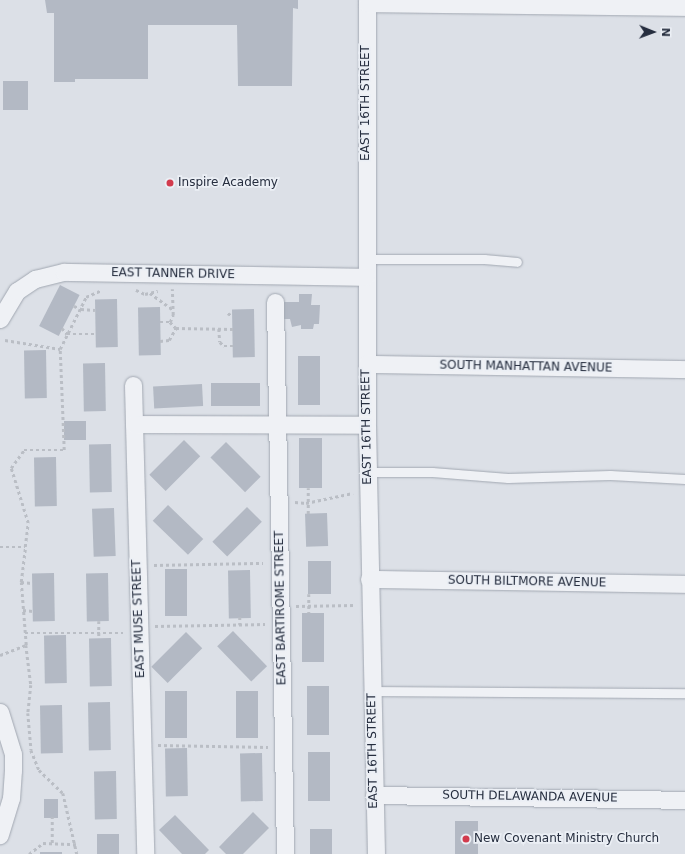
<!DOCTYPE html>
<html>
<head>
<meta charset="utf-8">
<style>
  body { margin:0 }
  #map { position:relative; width:685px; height:854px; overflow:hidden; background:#dce0e7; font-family:"DejaVu Sans",sans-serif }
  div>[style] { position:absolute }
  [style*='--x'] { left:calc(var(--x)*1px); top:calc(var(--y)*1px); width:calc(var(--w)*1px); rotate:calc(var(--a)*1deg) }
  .building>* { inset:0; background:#b3b9c4; transform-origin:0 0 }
  .path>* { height:2.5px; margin-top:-1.25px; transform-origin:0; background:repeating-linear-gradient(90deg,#babec5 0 3px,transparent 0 6px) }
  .roads { filter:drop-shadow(0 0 1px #a1a7b1) drop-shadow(0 0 1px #a1a7b1) }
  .lane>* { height:9px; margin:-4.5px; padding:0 4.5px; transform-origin:4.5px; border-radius:4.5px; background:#eff1f5 }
  .street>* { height:17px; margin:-8.5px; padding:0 8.5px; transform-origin:8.5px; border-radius:8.5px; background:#eff1f5 }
  .dots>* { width:11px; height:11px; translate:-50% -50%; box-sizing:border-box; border:2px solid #ebeff5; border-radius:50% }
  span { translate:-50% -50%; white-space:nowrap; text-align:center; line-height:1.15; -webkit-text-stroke:3.5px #ebeff5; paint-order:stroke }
  .street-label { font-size:12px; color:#252d3e }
  .poi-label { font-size:12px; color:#252d3e }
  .left { translate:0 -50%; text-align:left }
  .north { position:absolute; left:633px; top:12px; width:40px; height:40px; -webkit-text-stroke:3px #ebeff5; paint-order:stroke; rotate:91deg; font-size:11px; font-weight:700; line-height:16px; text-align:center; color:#252d3e }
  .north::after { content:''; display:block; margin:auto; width:14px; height:18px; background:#252d3e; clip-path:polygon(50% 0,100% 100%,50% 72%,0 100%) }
</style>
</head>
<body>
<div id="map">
  <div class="building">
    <i style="clip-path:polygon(45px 0,298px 0,298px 9px,293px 8px,292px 86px,238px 86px,237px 25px,148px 25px,148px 79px,75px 79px,75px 82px,54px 82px,54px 13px,47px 13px)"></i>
    <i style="left:3px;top:81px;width:25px;height:29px"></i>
    <i style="left:60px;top:285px;width:22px;height:46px;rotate:27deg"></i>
    <i style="clip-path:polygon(299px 294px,312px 294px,311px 305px,320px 305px,319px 324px,314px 324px,313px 329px,301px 329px,301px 325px,292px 327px,290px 319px,280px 319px,280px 302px,299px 302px)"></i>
    <i style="left:117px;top:299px;width:48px;height:22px;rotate:89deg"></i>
    <i style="left:160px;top:307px;width:48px;height:22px;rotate:89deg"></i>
    <i style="left:254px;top:309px;width:48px;height:22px;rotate:89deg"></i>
    <i style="left:46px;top:350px;width:48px;height:22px;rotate:89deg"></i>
    <i style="left:298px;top:356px;width:22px;height:49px"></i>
    <i style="left:105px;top:363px;width:48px;height:22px;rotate:89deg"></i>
    <i style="left:211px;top:383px;width:49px;height:23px"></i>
    <i style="left:202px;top:384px;width:22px;height:49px;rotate:87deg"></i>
    <i style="left:64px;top:421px;width:22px;height:19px"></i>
    <i style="left:299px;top:438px;width:23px;height:50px"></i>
    <i style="left:184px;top:440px;width:23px;height:49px;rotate:45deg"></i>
    <i style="left:226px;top:442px;width:49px;height:22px;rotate:45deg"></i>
    <i style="left:111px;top:444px;width:48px;height:22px;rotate:89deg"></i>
    <i style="left:56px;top:457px;width:49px;height:22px;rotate:89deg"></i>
    <i style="left:168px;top:505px;width:49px;height:22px;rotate:44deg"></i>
    <i style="left:247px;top:507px;width:21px;height:49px;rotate:45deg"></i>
    <i style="left:114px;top:508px;width:48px;height:22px;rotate:88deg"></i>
    <i style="left:327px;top:513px;width:33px;height:22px;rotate:88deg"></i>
    <i style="left:308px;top:561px;width:23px;height:33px"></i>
    <i style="left:165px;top:569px;width:22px;height:47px"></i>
    <i style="left:250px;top:570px;width:48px;height:22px;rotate:89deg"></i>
    <i style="left:54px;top:573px;width:48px;height:22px;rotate:89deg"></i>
    <i style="left:108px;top:573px;width:48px;height:22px;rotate:89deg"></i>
    <i style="left:302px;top:613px;width:22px;height:49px"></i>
    <i style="left:233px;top:631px;width:49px;height:22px;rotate:46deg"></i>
    <i style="left:186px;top:632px;width:23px;height:49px;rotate:45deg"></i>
    <i style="left:66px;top:635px;width:48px;height:22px;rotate:89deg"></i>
    <i style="left:111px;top:638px;width:48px;height:22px;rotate:89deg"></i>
    <i style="left:307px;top:686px;width:22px;height:49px"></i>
    <i style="left:165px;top:691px;width:22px;height:47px"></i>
    <i style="left:236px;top:691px;width:22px;height:47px"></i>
    <i style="left:110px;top:702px;width:48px;height:22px;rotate:89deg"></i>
    <i style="left:62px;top:705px;width:48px;height:22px;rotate:89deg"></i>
    <i style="left:187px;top:748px;width:48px;height:22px;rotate:89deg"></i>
    <i style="left:308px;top:752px;width:22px;height:49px"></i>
    <i style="left:262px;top:753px;width:48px;height:22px;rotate:89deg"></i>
    <i style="left:116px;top:771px;width:48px;height:22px;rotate:89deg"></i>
    <i style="left:44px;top:799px;width:14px;height:19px"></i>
    <i style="clip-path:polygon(253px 812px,269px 828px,243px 854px,226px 854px,219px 847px)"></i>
    <i style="clip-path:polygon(175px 815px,209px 850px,205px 854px,182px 854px,159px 830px)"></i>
    <i style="left:455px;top:821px;width:23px;height:33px"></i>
    <i style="left:310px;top:829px;width:22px;height:25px"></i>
    <i style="left:119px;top:834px;width:20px;height:22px;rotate:90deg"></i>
    <i style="left:40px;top:852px;width:22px;height:2px"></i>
  </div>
  <div class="path">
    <i style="--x:136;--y:290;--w:10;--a:24"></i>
    <i style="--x:145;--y:294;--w:13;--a:-13"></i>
    <i style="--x:150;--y:293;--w:29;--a:36"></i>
    <i style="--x:74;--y:306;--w:8;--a:23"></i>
    <i style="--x:81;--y:309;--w:14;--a:4"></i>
    <i style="--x:228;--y:313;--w:5;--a:37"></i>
    <i style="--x:160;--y:322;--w:10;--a:0"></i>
    <i style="--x:170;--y:322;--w:8;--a:45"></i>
    <i style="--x:176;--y:328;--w:57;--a:1"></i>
    <i style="--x:170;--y:322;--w:8;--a:-67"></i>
    <i style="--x:173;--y:315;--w:26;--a:-92"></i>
    <i style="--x:62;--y:328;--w:8;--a:50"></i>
    <i style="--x:67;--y:334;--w:29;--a:0"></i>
    <i style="--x:219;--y:329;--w:13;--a:86"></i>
    <i style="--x:220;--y:342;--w:6;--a:45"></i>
    <i style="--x:224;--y:346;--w:9;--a:0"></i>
    <i style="--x:5;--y:340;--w:56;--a:9.3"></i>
    <i style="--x:60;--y:349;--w:58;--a:-63.4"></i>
    <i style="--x:86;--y:297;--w:17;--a:-24"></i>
    <i style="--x:160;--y:341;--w:9;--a:-6"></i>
    <i style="--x:169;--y:340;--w:14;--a:-60"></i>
    <i style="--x:295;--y:502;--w:11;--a:5"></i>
    <i style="--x:306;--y:503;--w:48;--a:-12"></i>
    <i style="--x:308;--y:514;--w:26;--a:-90"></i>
    <i style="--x:0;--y:547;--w:25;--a:0"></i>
    <i style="--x:25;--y:547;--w:24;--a:-83"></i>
    <i style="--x:28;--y:523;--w:58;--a:-107.2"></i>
    <i style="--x:11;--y:468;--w:22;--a:-54"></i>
    <i style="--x:24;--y:450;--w:40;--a:0"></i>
    <i style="--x:64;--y:450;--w:101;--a:-92.3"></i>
    <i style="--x:154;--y:565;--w:109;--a:-1.1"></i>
    <i style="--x:21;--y:582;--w:11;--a:5"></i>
    <i style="--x:309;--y:594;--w:19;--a:90"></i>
    <i style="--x:296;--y:606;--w:59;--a:-1"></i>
    <i style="--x:23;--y:610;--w:10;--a:6"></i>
    <i style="--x:240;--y:617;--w:8;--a:90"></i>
    <i style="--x:99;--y:621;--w:17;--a:90"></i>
    <i style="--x:155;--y:626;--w:110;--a:-1"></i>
    <i style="--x:25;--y:633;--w:98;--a:0"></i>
    <i style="--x:26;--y:645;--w:40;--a:82.9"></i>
    <i style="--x:31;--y:685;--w:28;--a:96"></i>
    <i style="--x:28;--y:713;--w:37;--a:85"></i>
    <i style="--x:31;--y:750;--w:22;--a:68"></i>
    <i style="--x:39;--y:770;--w:33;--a:44"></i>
    <i style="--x:63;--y:793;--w:63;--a:77.1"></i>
    <i style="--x:0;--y:655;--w:28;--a:-21"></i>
    <i style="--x:26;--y:645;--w:63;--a:-94.5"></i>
    <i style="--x:21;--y:582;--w:35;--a:-83"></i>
    <i style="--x:158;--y:745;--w:110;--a:1"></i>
    <i style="--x:52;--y:843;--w:26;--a:-90"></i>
    <i style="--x:29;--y:854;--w:18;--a:-38"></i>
    <i style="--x:43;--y:843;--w:33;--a:2"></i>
  </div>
  <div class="roads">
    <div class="lane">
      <i style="--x:366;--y:259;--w:118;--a:0"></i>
      <i style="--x:484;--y:259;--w:33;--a:5"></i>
      <i style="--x:368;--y:472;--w:64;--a:0"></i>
      <i style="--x:432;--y:472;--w:76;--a:4.5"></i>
      <i style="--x:508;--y:478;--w:102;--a:-1.7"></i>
      <i style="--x:610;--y:475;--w:75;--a:3.1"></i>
      <i style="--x:372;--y:691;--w:313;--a:0.4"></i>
    </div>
    <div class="street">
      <i style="--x:367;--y:0;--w:425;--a:90"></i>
      <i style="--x:367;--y:425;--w:429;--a:88.8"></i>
      <i style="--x:367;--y:3;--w:318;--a:0.7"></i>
      <i style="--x:275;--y:302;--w:552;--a:88.96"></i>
      <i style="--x:0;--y:319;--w:33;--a:-59"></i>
      <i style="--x:17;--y:291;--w:22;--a:-34"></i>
      <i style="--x:35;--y:279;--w:30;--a:-14"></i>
      <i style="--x:64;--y:272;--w:302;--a:0.9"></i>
      <i style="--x:367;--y:364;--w:318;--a:0.9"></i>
      <i style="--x:133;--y:385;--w:469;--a:88.5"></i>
      <i style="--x:134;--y:424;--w:233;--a:0.2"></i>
      <i style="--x:369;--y:579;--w:316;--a:0.9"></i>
      <i style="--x:0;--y:712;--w:44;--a:72.8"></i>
      <i style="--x:13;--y:754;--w:16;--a:90"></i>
      <i style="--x:13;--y:770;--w:28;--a:94"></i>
      <i style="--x:11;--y:798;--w:39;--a:107"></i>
      <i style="--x:374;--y:795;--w:311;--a:0.9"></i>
    </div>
  </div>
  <div class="dots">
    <i style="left:170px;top:183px;background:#d23b4d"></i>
    <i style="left:466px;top:839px;background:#d23b4d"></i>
  </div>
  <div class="street-label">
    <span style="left:366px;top:103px;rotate:-90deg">EAST 16TH STREET</span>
    <span style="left:173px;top:274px;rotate:1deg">EAST TANNER DRIVE</span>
    <span style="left:526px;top:367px;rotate:1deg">SOUTH MANHATTAN AVENUE</span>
    <span style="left:367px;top:427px;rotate:-91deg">EAST 16TH STREET</span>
    <span style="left:527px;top:582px;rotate:1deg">SOUTH BILTMORE AVENUE</span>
    <span style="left:281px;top:608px;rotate:-91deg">EAST BARTIROME STREET</span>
    <span style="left:139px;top:619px;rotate:-92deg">EAST MUSE STREET</span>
    <span style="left:373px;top:751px;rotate:-91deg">EAST 16TH STREET</span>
    <span style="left:530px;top:797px;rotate:1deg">SOUTH DELAWANDA AVENUE</span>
  </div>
  <div class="poi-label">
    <span class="left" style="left:178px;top:183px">Inspire Academy</span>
    <span class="left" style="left:474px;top:839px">New Covenant Ministry Church</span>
  </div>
  <div class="north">N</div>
</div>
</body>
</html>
